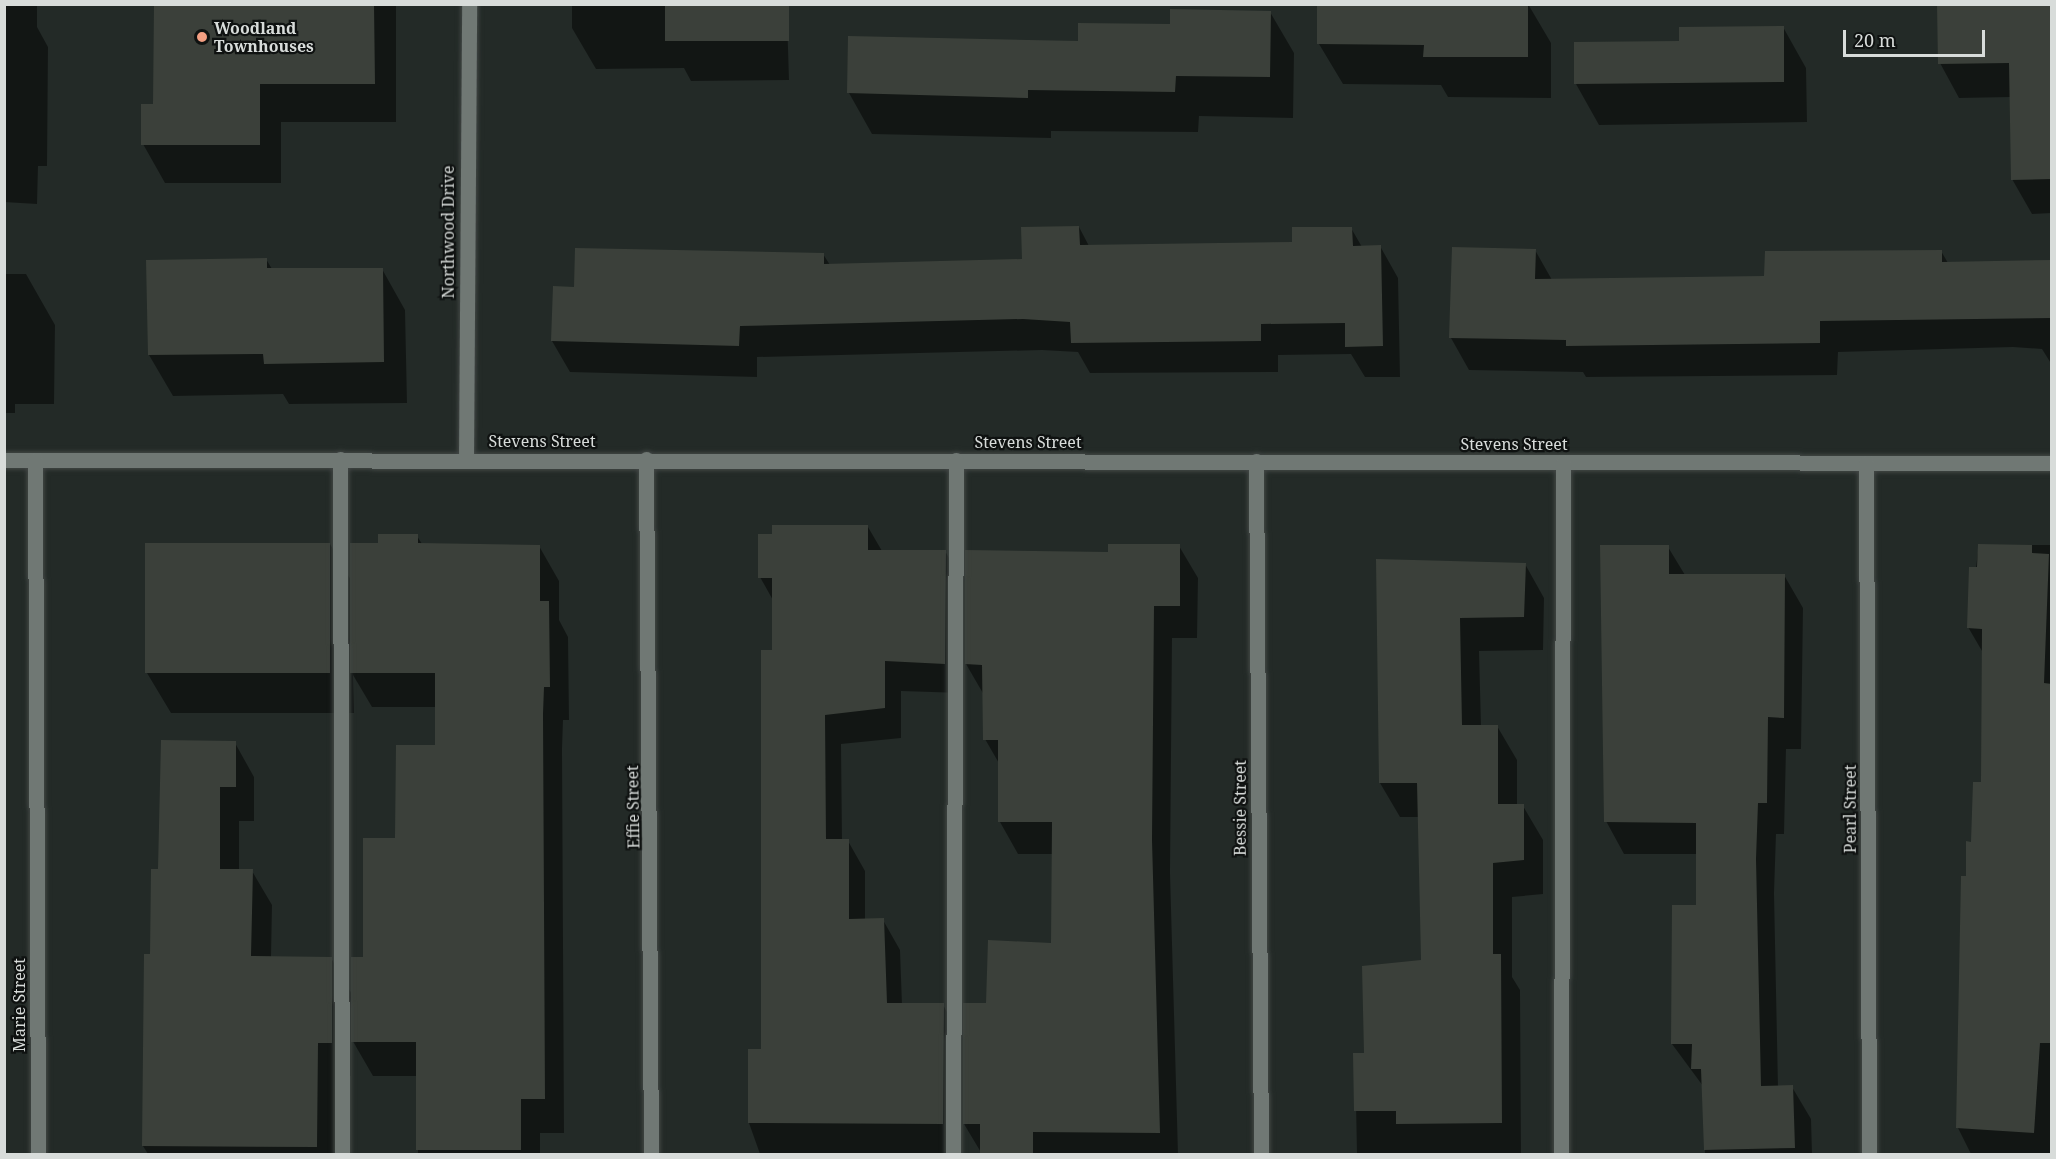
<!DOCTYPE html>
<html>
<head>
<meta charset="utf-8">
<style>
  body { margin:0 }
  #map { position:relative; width:2056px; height:1159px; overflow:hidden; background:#232a27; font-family:"Noto Serif",serif }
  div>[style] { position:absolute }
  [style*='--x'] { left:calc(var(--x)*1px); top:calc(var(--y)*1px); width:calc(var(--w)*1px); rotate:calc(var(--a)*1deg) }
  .shadow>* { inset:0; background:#0007 }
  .building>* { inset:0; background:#3b403a; transform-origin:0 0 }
  .roads { filter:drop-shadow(0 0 2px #424745) drop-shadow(0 0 2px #424745) }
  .minor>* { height:15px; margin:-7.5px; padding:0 7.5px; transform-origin:7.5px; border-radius:7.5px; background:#707874 }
  .dots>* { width:16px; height:16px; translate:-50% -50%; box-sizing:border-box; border:3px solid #0f1211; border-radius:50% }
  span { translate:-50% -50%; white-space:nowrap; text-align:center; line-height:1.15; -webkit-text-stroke:4.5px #0f1211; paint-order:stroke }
  .poi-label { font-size:16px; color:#d8dcda; font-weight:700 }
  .left { translate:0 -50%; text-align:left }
  .street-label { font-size:16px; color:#d8dcda }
  .frame { position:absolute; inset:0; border:6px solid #d8dcda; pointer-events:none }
  .scale { position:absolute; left:1843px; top:30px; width:142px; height:27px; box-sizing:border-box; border:3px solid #d8dcda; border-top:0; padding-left:8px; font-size:18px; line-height:21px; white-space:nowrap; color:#d8dcda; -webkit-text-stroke:4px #0f1211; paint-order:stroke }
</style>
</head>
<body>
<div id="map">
  <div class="shadow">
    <i style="clip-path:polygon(4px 4px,37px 4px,37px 27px,48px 47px,47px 166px,38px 166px,37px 204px,4px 202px)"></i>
    <i style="clip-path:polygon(156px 4px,396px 4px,396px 122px,281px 122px,281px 183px,165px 183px,143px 144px,155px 106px)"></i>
    <i style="clip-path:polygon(572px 4px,781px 4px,787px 16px,789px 80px,691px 81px,684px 68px,596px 69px,572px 28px)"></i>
    <i style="clip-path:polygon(1319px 4px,1528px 4px,1551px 43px,1551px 98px,1448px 97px,1441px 85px,1343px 84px,1319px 44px)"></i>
    <i style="clip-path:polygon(2052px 4px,2052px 213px,2032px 214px,2012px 179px,2011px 97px,1959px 98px,1940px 63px)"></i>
    <i style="clip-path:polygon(1270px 12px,1294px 53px,1293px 118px,1199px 116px,1198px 132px,1051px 131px,1051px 138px,872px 134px,849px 93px,1079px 43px)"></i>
    <i style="clip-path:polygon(1783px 27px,1806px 68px,1807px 122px,1599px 125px,1576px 84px,1575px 44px,1681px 42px)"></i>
    <i style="clip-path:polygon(1079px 227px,1089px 246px,1294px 244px,1351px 228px,1362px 247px,1380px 246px,1398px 278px,1400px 377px,1365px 377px,1351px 354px,1278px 355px,1278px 372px,1090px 373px,1078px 352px,1042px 350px,757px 357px,757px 377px,570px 372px,552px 341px,575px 289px,823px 254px,830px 265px,1023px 261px)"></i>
    <i style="clip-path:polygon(1535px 250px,1552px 280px,1766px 278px,1941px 251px,1948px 263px,2052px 261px,2052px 365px,2042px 349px,2013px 347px,1838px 352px,1837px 375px,1586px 377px,1583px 372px,1469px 370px,1451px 338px)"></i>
    <i style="clip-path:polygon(266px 259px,272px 269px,382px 269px,405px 310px,407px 403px,289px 404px,283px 394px,173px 396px,149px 355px)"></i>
    <i style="clip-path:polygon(4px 274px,26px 274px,55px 325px,54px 404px,15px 404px,15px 413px,4px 413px)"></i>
    <i style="clip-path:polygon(868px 527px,882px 551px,945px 551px,962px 581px,962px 693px,901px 691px,901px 738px,841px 744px,842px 840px,848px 841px,865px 871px,865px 920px,883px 920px,900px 950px,902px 1005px,943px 1005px,960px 1035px,960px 1154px,760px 1154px,749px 1123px,763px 1050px,774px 652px,774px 602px,760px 577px)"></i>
    <i style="clip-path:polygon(417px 536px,422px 544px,539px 546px,559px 581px,559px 620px,568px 637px,569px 720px,563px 720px,562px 749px,564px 1133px,540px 1133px,540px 1154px,418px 1154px,418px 1076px,373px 1076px,351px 1038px,351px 1076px,337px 1077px,337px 1154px,148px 1154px,143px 1146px,145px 956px,152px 956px,159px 871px,235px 743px,254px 777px,254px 821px,239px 821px,239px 870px,252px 871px,272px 905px,271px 957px,331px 958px,353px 996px,396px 840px,436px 747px,436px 707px,372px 707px,353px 675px,354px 713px,171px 713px,147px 673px,330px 544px,352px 582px,379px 544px)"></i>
    <i style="clip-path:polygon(1979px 545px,2052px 545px,2050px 1154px,1971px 1154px,1958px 1128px,1967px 877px,1983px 783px,1982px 651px,1968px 627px)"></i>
    <i style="clip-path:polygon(1179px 546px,1198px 578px,1197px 638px,1172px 638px,1170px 873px,1178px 1154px,982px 1154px,964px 1124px,988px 1005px,1053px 945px,1053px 854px,1018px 854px,1000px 822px,1000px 765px,985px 739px,984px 695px,966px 664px,1109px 554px)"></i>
    <i style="clip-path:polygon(1668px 547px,1685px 575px,1784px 575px,1803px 608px,1801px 749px,1786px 749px,1784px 834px,1776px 834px,1774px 893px,1778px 1087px,1792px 1087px,1811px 1119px,1812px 1154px,1705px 1154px,1703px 1086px,1672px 1044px,1698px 906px,1697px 854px,1624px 854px,1606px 821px)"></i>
    <i style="clip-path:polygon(1377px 561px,1525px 564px,1544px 598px,1543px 650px,1479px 651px,1481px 726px,1497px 726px,1517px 760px,1517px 806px,1523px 806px,1543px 840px,1543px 894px,1512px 897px,1512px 977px,1520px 990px,1521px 1154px,1357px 1154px,1355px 1054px,1365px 1054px,1422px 961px,1419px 817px,1400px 817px,1380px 783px)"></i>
  </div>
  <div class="building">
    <i style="clip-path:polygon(154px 4px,374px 4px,375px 84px,260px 84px,260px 145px,141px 145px,141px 104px,153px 104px)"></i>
    <i style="left:665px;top:4px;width:124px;height:37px"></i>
    <i style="clip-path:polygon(1317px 4px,1528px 4px,1528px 57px,1423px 57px,1424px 45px,1317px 44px)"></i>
    <i style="clip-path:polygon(1937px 4px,2052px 4px,2052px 179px,2011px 180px,2009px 63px,1938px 64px)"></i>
    <i style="clip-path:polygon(1170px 9px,1271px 11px,1270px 77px,1176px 76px,1175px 92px,1028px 90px,1028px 98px,847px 93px,848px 36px,1078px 41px,1078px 23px,1170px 24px)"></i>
    <i style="clip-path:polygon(1784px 26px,1784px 82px,1574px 84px,1574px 42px,1679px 41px,1679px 27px)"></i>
    <i style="clip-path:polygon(1079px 226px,1080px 245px,1292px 242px,1292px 227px,1352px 227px,1353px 246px,1381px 245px,1383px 346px,1345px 347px,1345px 323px,1261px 324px,1261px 341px,1071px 343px,1070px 322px,1023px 319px,740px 326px,739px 346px,551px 341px,553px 286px,574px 287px,575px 248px,824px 253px,824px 264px,1022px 259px,1021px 227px)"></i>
    <i style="clip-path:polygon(1452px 247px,1536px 249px,1535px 279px,1764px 276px,1765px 251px,1942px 250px,1942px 262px,2052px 260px,2052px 318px,1820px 321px,1820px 343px,1566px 346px,1566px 340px,1449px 338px)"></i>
    <i style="clip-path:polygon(267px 258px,267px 268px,383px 268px,384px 362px,264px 364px,263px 354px,148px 355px,146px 260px)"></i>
    <i style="clip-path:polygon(772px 525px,868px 525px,868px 550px,946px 550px,945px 664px,885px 661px,885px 708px,825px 715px,826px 839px,849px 839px,849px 919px,884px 918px,887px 1003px,944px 1003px,943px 1124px,748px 1123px,748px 1049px,761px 1049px,761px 650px,772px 650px,772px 578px,758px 578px,758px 534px,772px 534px)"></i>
    <i style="clip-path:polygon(378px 534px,418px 534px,418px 543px,540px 545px,540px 601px,549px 601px,550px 687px,544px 687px,543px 714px,545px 1099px,521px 1099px,521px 1150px,416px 1150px,416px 1042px,351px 1042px,351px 957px,363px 957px,363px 838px,395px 838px,396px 745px,435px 745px,435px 673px,350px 673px,350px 543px,378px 543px)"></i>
    <i style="left:145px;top:543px;width:185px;height:130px"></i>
    <i style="clip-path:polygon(1108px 544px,1180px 544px,1180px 606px,1154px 606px,1152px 840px,1160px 1133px,1033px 1132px,1033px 1154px,980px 1154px,980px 1124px,963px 1124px,963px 1003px,986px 1003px,988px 940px,1051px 943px,1052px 822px,998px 822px,998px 740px,983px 740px,982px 665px,965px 664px,965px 550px,1108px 552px)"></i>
    <i style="clip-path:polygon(1978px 544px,2032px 545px,2032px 553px,2049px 554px,2044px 683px,2052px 684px,2052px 1043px,2040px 1043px,2034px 1133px,1956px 1128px,1961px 876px,1966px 876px,1966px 841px,1971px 842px,1973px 782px,1981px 782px,1982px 629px,1967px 628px,1969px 567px,1977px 567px)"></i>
    <i style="clip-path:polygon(1600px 545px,1669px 545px,1669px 574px,1785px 574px,1784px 718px,1768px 717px,1767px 803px,1758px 803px,1756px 859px,1761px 1086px,1793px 1085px,1795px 1148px,1704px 1150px,1701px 1069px,1691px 1069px,1692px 1044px,1671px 1044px,1672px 905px,1696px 905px,1696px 823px,1604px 822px)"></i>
    <i style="clip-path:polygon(1376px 559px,1526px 563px,1524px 617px,1460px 618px,1462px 725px,1498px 725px,1498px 804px,1524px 804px,1524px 860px,1493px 863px,1493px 954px,1501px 954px,1502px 1123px,1396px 1124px,1396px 1111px,1354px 1111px,1353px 1053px,1364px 1053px,1362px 966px,1421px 960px,1417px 783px,1379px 783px)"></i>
    <i style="clip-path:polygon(161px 740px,236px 741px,236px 787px,220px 787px,220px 869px,253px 869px,251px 956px,332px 957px,332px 1043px,318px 1043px,317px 1147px,142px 1146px,144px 954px,150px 954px,151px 869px,158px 869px)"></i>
  </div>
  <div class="roads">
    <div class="minor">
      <i style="--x:340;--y:459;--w:695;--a:89.84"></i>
      <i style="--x:466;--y:459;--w:455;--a:-89.6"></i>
      <i style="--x:646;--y:459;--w:695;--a:89.59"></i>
      <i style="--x:4;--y:460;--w:2048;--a:0.08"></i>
      <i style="--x:35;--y:460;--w:694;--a:89.75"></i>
      <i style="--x:1256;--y:461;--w:693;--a:89.59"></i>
      <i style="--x:1866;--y:463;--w:691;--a:89.75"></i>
      <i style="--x:953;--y:1154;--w:694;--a:-89.75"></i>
      <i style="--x:1561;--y:1154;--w:692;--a:-89.83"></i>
    </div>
  </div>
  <div class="dots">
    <i style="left:202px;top:37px;background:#f39f82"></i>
  </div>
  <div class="poi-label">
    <span class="left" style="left:214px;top:37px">Woodland<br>Townhouses</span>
  </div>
  <div class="street-label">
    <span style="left:448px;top:232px;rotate:-90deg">Northwood Drive</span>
    <span style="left:542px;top:441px">Stevens Street</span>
    <span style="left:1028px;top:442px">Stevens Street</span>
    <span style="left:1514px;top:444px">Stevens Street</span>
    <span style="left:633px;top:807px;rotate:-91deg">Effie Street</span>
    <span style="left:1240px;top:808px;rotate:-90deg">Bessie Street</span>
    <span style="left:1850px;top:809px;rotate:-90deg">Pearl Street</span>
    <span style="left:19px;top:1005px;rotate:-90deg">Marie Street</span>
  </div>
  <div class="frame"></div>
  <div class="scale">20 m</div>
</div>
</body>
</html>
